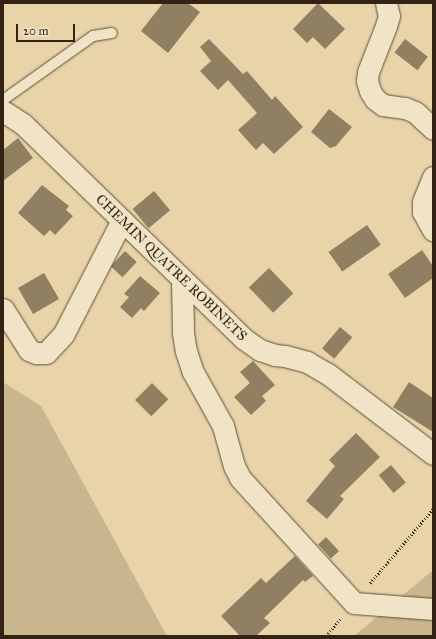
<!DOCTYPE html>
<html>
<head>
<meta charset="utf-8">
<style>
  body { margin:0 }
  #map { position:relative; width:436px; height:639px; overflow:hidden; background:#e8d4a8; font-family:"IM FELL Great Primer",serif }
  div>[style] { position:absolute }
  [style*='--x'] { left:calc(var(--x)*1px); top:calc(var(--y)*1px); width:calc(var(--w)*1px); rotate:calc(var(--a)*1deg) }
  .green>* { inset:0; background:#c9b68f }
  .building>* { inset:0; background:#917f61; transform-origin:0 0 }
  .path>* { height:2.5px; margin-top:-1.25px; transform-origin:0; background:repeating-linear-gradient(90deg,#322314 0 1px,transparent 0 3px) }
  .roads { filter:drop-shadow(0 0 1px #604f39) drop-shadow(0 0 1px #604f39) }
  .lane>* { height:10px; margin:-5px; padding:0 5px; transform-origin:5px; border-radius:5px; background:#f0e3c6 }
  .street>* { height:21px; margin:-10.5px; padding:0 10.5px; transform-origin:10.5px; border-radius:10.5px; background:#f0e3c6 }
  span { translate:-50% -50%; white-space:nowrap; text-align:center; line-height:1.15; -webkit-text-stroke:3.5px #f0e3c6; paint-order:stroke }
  .street-label { font-size:14px; color:#322314 }
  .frame { position:absolute; inset:0; border:4px solid #322314; pointer-events:none }
  .scale { position:absolute; left:16px; top:24px; width:59px; height:18px; box-sizing:border-box; border:2px solid #322314; border-top:0; padding-left:5px; font-size:12px; line-height:14px; white-space:nowrap; color:#322314; -webkit-text-stroke:3px #f0e3c6; paint-order:stroke }
</style>
</head>
<body>
<div id="map">
  <div class="green">
    <i style="clip-path:polygon(3px 382px,41px 406px,167px 636px,3px 636px)"></i>
    <i style="clip-path:polygon(433px 570px,433px 636px,354px 636px)"></i>
  </div>
  <div class="building">
    <i style="clip-path:polygon(163px 3px,188px 3px,200px 12px,168px 53px,141px 31px)"></i>
    <i style="clip-path:polygon(318px 3px,345px 29px,325px 49px,313px 37px,307px 43px,293px 29px)"></i>
    <i style="clip-path:polygon(209px 39px,243px 74px,247px 71px,272px 100px,275px 96px,303px 127px,274px 154px,263px 143px,256px 150px,238px 130px,257px 113px,228px 80px,218px 90px,200px 71px,211px 61px,200px 47px)"></i>
    <i style="left:405px;top:39px;width:29px;height:17px;rotate:38deg"></i>
    <i style="clip-path:polygon(329px 109px,352px 127px,336px 146px,330px 148px,311px 132px)"></i>
    <i style="clip-path:polygon(18px 138px,33px 158px,3px 181px,3px 150px)"></i>
    <i style="clip-path:polygon(42px 185px,69px 206px,66px 210px,73px 216px,55px 235px,50px 230px,44px 236px,18px 213px)"></i>
    <i style="left:154px;top:191px;width:25px;height:28px;rotate:50deg"></i>
    <i style="left:367px;top:225px;width:24px;height:47px;rotate:55deg"></i>
    <i style="clip-path:polygon(422px 250px,433px 266px,433px 278px,405px 298px,388px 274px)"></i>
    <i style="left:125px;top:251px;width:16px;height:21px;rotate:43deg"></i>
    <i style="left:269px;top:268px;width:35px;height:28px;rotate:46deg"></i>
    <i style="left:44px;top:273px;width:30px;height:30px;rotate:60deg"></i>
    <i style="clip-path:polygon(140px 276px,160px 293px,144px 311px,141px 308px,132px 318px,120px 307px,129px 297px,124px 294px)"></i>
    <i style="left:340px;top:327px;width:16px;height:28px;rotate:40deg"></i>
    <i style="clip-path:polygon(253px 361px,275px 385px,262px 396px,266px 401px,251px 415px,234px 397px,250px 383px,240px 372px)"></i>
    <i style="clip-path:polygon(409px 382px,433px 398px,433px 432px,393px 407px)"></i>
    <i style="left:152px;top:383px;width:23px;height:24px;rotate:45deg"></i>
    <i style="clip-path:polygon(356px 433px,380px 457px,340px 496px,344px 499px,327px 519px,306px 501px,335px 466px,329px 460px)"></i>
    <i style="left:391px;top:465px;width:23px;height:16px;rotate:50deg"></i>
    <i style="left:326px;top:537px;width:19px;height:11px;rotate:47deg"></i>
    <i style="clip-path:polygon(295px 556px,313px 576px,305px 582px,303px 580px,264px 618px,270px 623px,256px 636px,240px 636px,221px 616px,261px 578px,266px 583px)"></i>
  </div>
  <div class="path">
    <i style="--x:370;--y:583;--w:97;--a:-49.6"></i>
    <i style="--x:326;--y:636;--w:23;--a:-50"></i>
  </div>
  <div class="roads">
    <div class="lane">
      <i style="--x:3;--y:100;--w:110;--a:-35.4"></i>
      <i style="--x:93;--y:36;--w:19;--a:-9"></i>
    </div>
    <div class="street">
      <i style="--x:386;--y:3;--w:13;--a:77"></i>
      <i style="--x:389;--y:16;--w:10;--a:107"></i>
      <i style="--x:386;--y:26;--w:49;--a:111.4"></i>
      <i style="--x:368;--y:72;--w:9;--a:96"></i>
      <i style="--x:367;--y:81;--w:10;--a:73"></i>
      <i style="--x:370;--y:91;--w:9;--a:58"></i>
      <i style="--x:375;--y:99;--w:10;--a:37"></i>
      <i style="--x:383;--y:105;--w:22;--a:8"></i>
      <i style="--x:405;--y:108;--w:11;--a:22"></i>
      <i style="--x:415;--y:112;--w:25;--a:43"></i>
      <i style="--x:3;--y:111;--w:24;--a:33"></i>
      <i style="--x:23;--y:124;--w:308;--a:44.2"></i>
      <i style="--x:244;--y:339;--w:19;--a:35"></i>
      <i style="--x:260;--y:350;--w:16;--a:18"></i>
      <i style="--x:275;--y:355;--w:10;--a:6"></i>
      <i style="--x:285;--y:356;--w:23;--a:15"></i>
      <i style="--x:307;--y:362;--w:24;--a:30"></i>
      <i style="--x:328;--y:374;--w:132;--a:37.3"></i>
      <i style="--x:433;--y:177;--w:27;--a:112"></i>
      <i style="--x:423;--y:202;--w:10;--a:90"></i>
      <i style="--x:423;--y:212;--w:21;--a:61"></i>
      <i style="--x:182;--y:279;--w:54;--a:88.9"></i>
      <i style="--x:183;--y:333;--w:18;--a:81"></i>
      <i style="--x:186;--y:351;--w:22;--a:72"></i>
      <i style="--x:193;--y:372;--w:62;--a:60.9"></i>
      <i style="--x:223;--y:426;--w:41;--a:74.6"></i>
      <i style="--x:234;--y:466;--w:13;--a:63"></i>
      <i style="--x:240;--y:478;--w:169;--a:47.6"></i>
      <i style="--x:354;--y:603;--w:79;--a:4.3"></i>
      <i style="--x:3;--y:309;--w:49;--a:57.6"></i>
      <i style="--x:29;--y:350;--w:8;--a:23"></i>
      <i style="--x:36;--y:353;--w:10;--a:0"></i>
      <i style="--x:46;--y:353;--w:25;--a:-47"></i>
      <i style="--x:63;--y:335;--w:129;--a:-62.8"></i>
    </div>
  </div>
  <div class="street-label">
    <span style="left:171px;top:268px;rotate:44deg">CHEMIN QUATRE ROBINETS</span>
  </div>
  <div class="frame"></div>
  <div class="scale">20 m</div>
</div>
</body>
</html>
